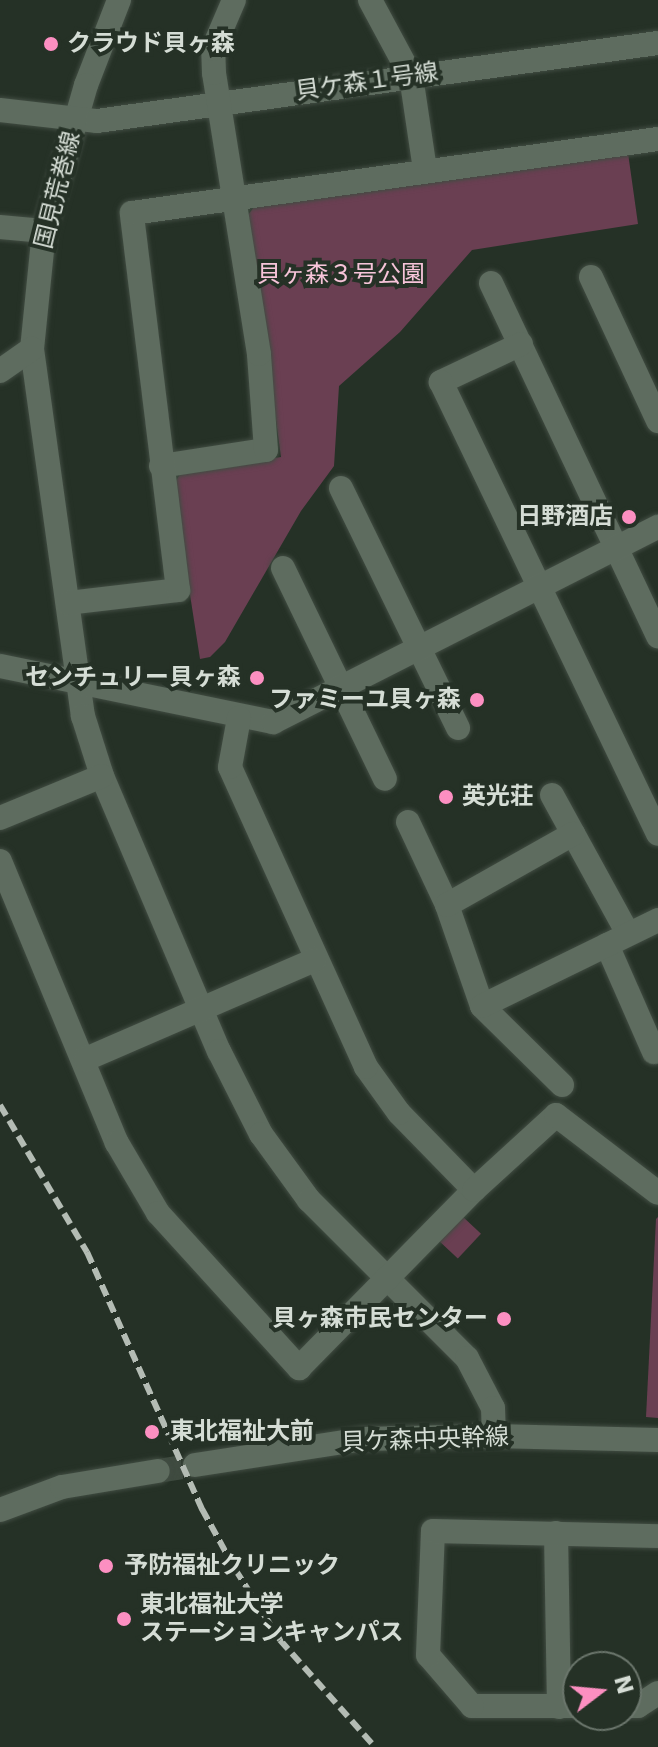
<!DOCTYPE html>
<html>
<head>
<meta charset="utf-8">
<style>
  body { margin:0 }
  #map { position:relative; width:658px; height:1747px; overflow:hidden; background:#253126; font-family:"DejaVu Sans","Noto Sans JP",sans-serif }
  div>[style] { position:absolute }
  [style*='--x'] { left:calc(var(--x)*1px); top:calc(var(--y)*1px); width:calc(var(--w)*1px); rotate:calc(var(--a)*1deg) }
  .green>* { inset:0; background:#6a3f52; transform-origin:0 0 }
  .minor-tunnel>* { height:24px; margin-top:-12px; transform-origin:0; background:repeating-linear-gradient(90deg,#3f4b40 0 24px,transparent 0 36px) }
  .roads { filter:drop-shadow(0 0 2px #414c42) drop-shadow(0 0 2px #414c42) }
  .minor>* { height:24px; margin:-12px; padding:0 12px; transform-origin:12px; border-radius:12px; background:#5e6c5f }
  .rail>* { height:6px; margin-top:-3px; transform-origin:0; background:repeating-linear-gradient(90deg,#b4bcb4 0 12px,transparent 0 18px) }
  .dots>* { width:22px; height:22px; translate:-50% -50%; box-sizing:border-box; border:4px solid #253126; border-radius:50% }
  span { translate:-50% -50%; white-space:nowrap; text-align:center; line-height:1.15; -webkit-text-stroke:8px #253126; paint-order:stroke }
  .poi-label { font-size:24px; color:#d5ddd5; font-weight:700 }
  .left { translate:0 -50%; text-align:left }
  .right { translate:-100% -50%; text-align:right }
  .street-label { font-size:24px; color:#d5ddd5 }
  .park-label { font-size:24px; color:#f7c4d9 }
  .north { position:absolute; left:562px; top:1651px; width:80px; height:80px; box-sizing:border-box; background:#253126; border:2px solid #6b766c; border-radius:50%; rotate:74deg; font-size:22px; font-weight:700; line-height:32px; text-align:center; color:#d5ddd5 }
  .north::after { content:''; display:block; margin:auto; width:28px; height:36px; background:#fc8fc1; clip-path:polygon(50% 0,100% 100%,50% 72%,0 100%) }
</style>
</head>
<body>
<div id="map">
  <div class="green">
    <i style="clip-path:polygon(628px 153px,638px 224px,472px 250px,400px 332px,339px 386px,334px 466px,301px 511px,225px 642px,210px 657px,200px 659px,173px 485px,181px 473px,281px 457px,248px 215px,257px 203px)"></i>
    <i style="left:462px;top:1216px;width:26px;height:34px;rotate:43deg"></i>
    <i style="clip-path:polygon(658px 1217px,658px 1418px,646px 1417px,656px 1219px)"></i>
  </div>
  <div class="minor-tunnel">
    <i style="--x:158;--y:1471;--w:37;--a:-9"></i>
  </div>
  <div class="roads">
    <div class="minor">
      <i style="--x:119;--y:0;--w:91;--a:111.2"></i>
      <i style="--x:86;--y:85;--w:152;--a:106"></i>
      <i style="--x:44;--y:231;--w:119;--a:95.8"></i>
      <i style="--x:32;--y:349;--w:371;--a:82.1"></i>
      <i style="--x:83;--y:716;--w:63;--a:72.4"></i>
      <i style="--x:102;--y:776;--w:299;--a:67"></i>
      <i style="--x:219;--y:1051;--w:93;--a:63.2"></i>
      <i style="--x:261;--y:1134;--w:82;--a:54"></i>
      <i style="--x:309;--y:1200;--w:223;--a:45"></i>
      <i style="--x:467;--y:1358;--w:56;--a:62.5"></i>
      <i style="--x:493;--y:1408;--w:28;--a:88"></i>
      <i style="--x:370;--y:0;--w:86;--a:61.7"></i>
      <i style="--x:411;--y:76;--w:95;--a:81.5"></i>
      <i style="--x:0;--y:110;--w:98;--a:6.5"></i>
      <i style="--x:97;--y:121;--w:566;--a:-7.92"></i>
      <i style="--x:0;--y:227;--w:44;--a:5.2"></i>
      <i style="--x:591;--y:277;--w:159;--a:65"></i>
      <i style="--x:491;--y:283;--w:391;--a:64.7"></i>
      <i style="--x:521;--y:344;--w:89;--a:154.6"></i>
      <i style="--x:441;--y:382;--w:501;--a:64.35"></i>
      <i style="--x:0;--y:371;--w:39;--a:-35"></i>
      <i style="--x:161;--y:466;--w:106;--a:-8.7"></i>
      <i style="--x:266;--y:450;--w:96;--a:-94.2"></i>
      <i style="--x:259;--y:354;--w:285;--a:-99.1"></i>
      <i style="--x:214;--y:73;--w:24;--a:-92"></i>
      <i style="--x:213;--y:49;--w:53;--a:-66.8"></i>
      <i style="--x:341;--y:488;--w:267;--a:64"></i>
      <i style="--x:283;--y:568;--w:234;--a:64.2"></i>
      <i style="--x:68;--y:603;--w:111;--a:-6.7"></i>
      <i style="--x:178;--y:590;--w:380;--a:-97"></i>
      <i style="--x:132;--y:213;--w:531;--a:-8.01"></i>
      <i style="--x:0;--y:666;--w:279;--a:11.6"></i>
      <i style="--x:273;--y:722;--w:432;--a:-26.9"></i>
      <i style="--x:552;--y:795;--w:158;--a:61.3"></i>
      <i style="--x:0;--y:818;--w:110;--a:-22.4"></i>
      <i style="--x:408;--y:822;--w:92;--a:64.8"></i>
      <i style="--x:447;--y:905;--w:107;--a:70.9"></i>
      <i style="--x:0;--y:861;--w:305;--a:67.5"></i>
      <i style="--x:117;--y:1143;--w:81;--a:59.6"></i>
      <i style="--x:158;--y:1213;--w:210;--a:47.7"></i>
      <i style="--x:299;--y:1368;--w:250;--a:-45.5"></i>
      <i style="--x:474;--y:1190;--w:107;--a:-134.2"></i>
      <i style="--x:399;--y:1113;--w:57;--a:-125.7"></i>
      <i style="--x:366;--y:1067;--w:329;--a:-114.4"></i>
      <i style="--x:230;--y:767;--w:50;--a:-79.6"></i>
      <i style="--x:447;--y:905;--w:145;--a:-29.4"></i>
      <i style="--x:607;--y:945;--w:117;--a:66.3"></i>
      <i style="--x:86;--y:1059;--w:249;--a:-23.4"></i>
      <i style="--x:562;--y:1085;--w:112;--a:-135.4"></i>
      <i style="--x:482;--y:1006;--w:196;--a:-26"></i>
      <i style="--x:474;--y:1190;--w:111;--a:-42.4"></i>
      <i style="--x:556;--y:1115;--w:128;--a:37.4"></i>
      <i style="--x:195;--y:1465;--w:170;--a:-8.8"></i>
      <i style="--x:363;--y:1439;--w:131;--a:-1.3"></i>
      <i style="--x:494;--y:1436;--w:164;--a:1.4"></i>
      <i style="--x:0;--y:1510;--w:66;--a:-20.4"></i>
      <i style="--x:62;--y:1487;--w:97;--a:-9.5"></i>
      <i style="--x:556;--y:1533;--w:174;--a:89"></i>
      <i style="--x:578;--y:1706;--w:106;--a:180"></i>
      <i style="--x:472;--y:1706;--w:67;--a:-130.8"></i>
      <i style="--x:428;--y:1655;--w:124;--a:-87.7"></i>
      <i style="--x:433;--y:1531;--w:225;--a:1.3"></i>
      <i style="--x:626;--y:1706;--w:12;--a:0"></i>
      <i style="--x:638;--y:1706;--w:24;--a:-33"></i>
    </div>
  </div>
  <div class="rail">
    <i style="--x:0;--y:1105;--w:171;--a:59.4"></i>
    <i style="--x:87;--y:1252;--w:282;--a:65.9"></i>
    <i style="--x:202;--y:1509;--w:68;--a:61.2"></i>
    <i style="--x:235;--y:1569;--w:84;--a:57.6"></i>
    <i style="--x:280;--y:1640;--w:143;--a:48.4"></i>
  </div>
  <div class="dots">
    <i style="left:51px;top:44px;background:#fc8fc1"></i>
    <i style="left:629px;top:517px;background:#fc8fc1"></i>
    <i style="left:257px;top:678px;background:#fc8fc1"></i>
    <i style="left:477px;top:700px;background:#fc8fc1"></i>
    <i style="left:446px;top:797px;background:#fc8fc1"></i>
    <i style="left:504px;top:1319px;background:#fc8fc1"></i>
    <i style="left:152px;top:1432px;background:#fc8fc1"></i>
    <i style="left:106px;top:1566px;background:#fc8fc1"></i>
    <i style="left:124px;top:1619px;background:#fc8fc1"></i>
  </div>
  <div class="poi-label">
    <span class="left" style="left:67px;top:44px">クラウド貝ヶ森</span>
    <span class="right" style="left:613px;top:517px">日野酒店</span>
    <span class="right" style="left:241px;top:678px">センチュリー貝ヶ森</span>
    <span class="right" style="left:461px;top:700px">ファミーユ貝ヶ森</span>
    <span class="left" style="left:462px;top:797px">英光荘</span>
    <span class="right" style="left:488px;top:1319px">貝ヶ森市民センター</span>
    <span class="left" style="left:170px;top:1432px">東北福祉大前</span>
    <span class="left" style="left:124px;top:1566px">予防福祉クリニック</span>
    <span class="left" style="left:140px;top:1619px">東北福祉大学<br>ステーションキャンパス</span>
  </div>
  <div class="street-label">
    <span style="left:367px;top:82px;rotate:-8deg">貝ケ森１号線</span>
    <span style="left:58px;top:190px;rotate:-76deg">国見荒巻線</span>
    <span style="left:425px;top:1440px;rotate:-2deg">貝ケ森中央幹線</span>
  </div>
  <div class="park-label">
    <span style="left:341px;top:275px">貝ヶ森３号公園</span>
  </div>
  <div class="north">N</div>
</div>
</body>
</html>
